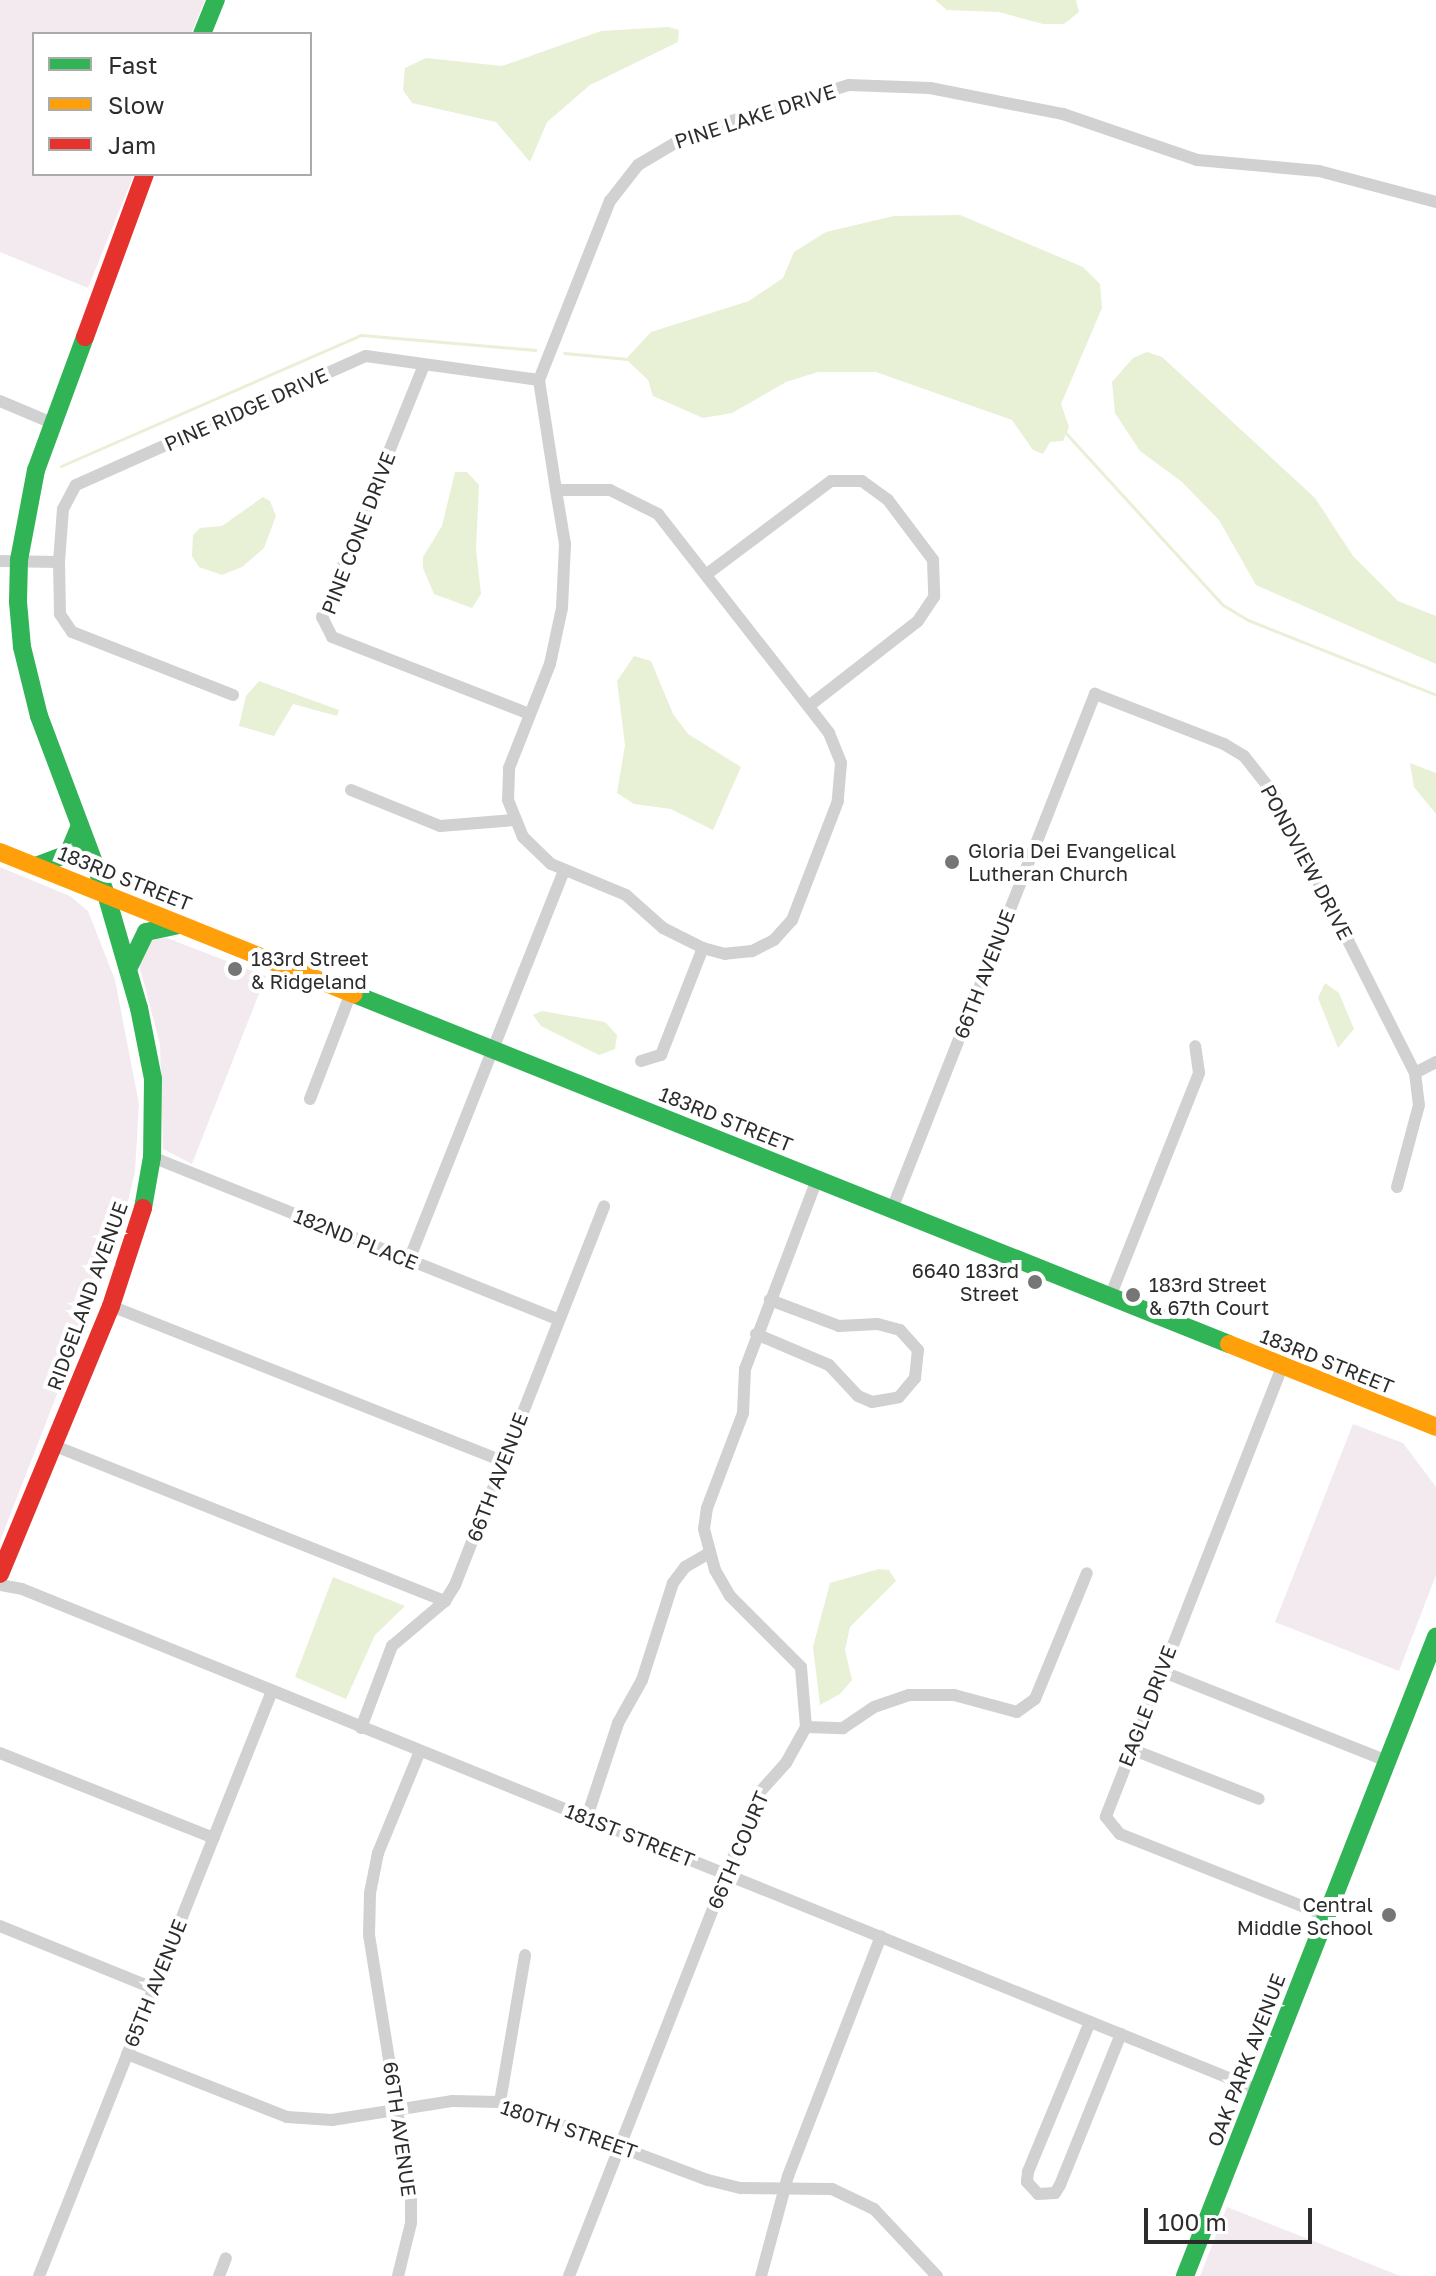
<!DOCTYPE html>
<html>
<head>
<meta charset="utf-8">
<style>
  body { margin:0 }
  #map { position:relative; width:1436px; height:2276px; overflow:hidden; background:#fff; font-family:"Golos Text",sans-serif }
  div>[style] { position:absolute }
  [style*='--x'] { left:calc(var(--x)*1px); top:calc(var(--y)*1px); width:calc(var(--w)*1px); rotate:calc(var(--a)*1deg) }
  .green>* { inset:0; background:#f3eaf0 }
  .water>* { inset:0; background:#e8f0d6 }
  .stream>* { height:3px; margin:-1.5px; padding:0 1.5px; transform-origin:1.5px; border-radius:1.5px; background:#e8f0d6 }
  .street>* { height:12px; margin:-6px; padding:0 6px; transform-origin:6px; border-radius:6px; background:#d1d1d1 }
  .fast>* { height:18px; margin:-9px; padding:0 9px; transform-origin:9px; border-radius:9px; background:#30b455 }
  .slow>* { height:18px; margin:-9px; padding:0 9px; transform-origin:9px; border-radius:9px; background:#ff9f0a }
  .jam>* { height:18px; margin:-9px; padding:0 9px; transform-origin:9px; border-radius:9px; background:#e5322d }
  .dots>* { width:22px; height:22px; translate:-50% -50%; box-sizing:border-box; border:4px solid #fff; border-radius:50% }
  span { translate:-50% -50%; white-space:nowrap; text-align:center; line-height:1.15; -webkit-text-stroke:8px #fff; paint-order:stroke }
  .street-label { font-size:20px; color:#2c2c2c }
  .poi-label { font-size:20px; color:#2c2c2c }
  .left { translate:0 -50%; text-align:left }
  .right { translate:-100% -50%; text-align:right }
  .legend { position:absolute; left:32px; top:32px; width:280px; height:144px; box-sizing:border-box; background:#fff; border:2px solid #ababab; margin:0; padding:10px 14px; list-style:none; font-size:24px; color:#2c2c2c }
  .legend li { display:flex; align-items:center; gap:16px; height:40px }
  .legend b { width:40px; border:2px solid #ababab }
  .scale { position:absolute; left:1144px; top:2208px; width:168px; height:36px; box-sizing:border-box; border:4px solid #2c2c2c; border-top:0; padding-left:10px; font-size:24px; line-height:28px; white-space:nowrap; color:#2c2c2c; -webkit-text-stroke:6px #fff; paint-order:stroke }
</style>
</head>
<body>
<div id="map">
  <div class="green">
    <i style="clip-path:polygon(0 0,205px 0,191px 34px,34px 34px,34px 174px,134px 174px,88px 288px,0 252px)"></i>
    <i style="clip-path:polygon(0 867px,70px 896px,88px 911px,115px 980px,139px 1104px,135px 1171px,122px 1227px,0 1541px)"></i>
    <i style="clip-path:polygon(150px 937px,167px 938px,266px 976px,192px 1164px,163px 1149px,160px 1044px,138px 961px)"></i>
    <i style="clip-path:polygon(1353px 1424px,1403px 1443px,1436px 1487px,1436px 1575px,1399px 1671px,1275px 1622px)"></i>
    <i style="clip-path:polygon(1227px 2207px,1311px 2240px,1400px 2276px,1200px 2276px)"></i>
  </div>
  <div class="water">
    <i style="clip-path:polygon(935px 0,1076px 0,1079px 12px,1064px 24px,1043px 24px,999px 12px,947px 10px)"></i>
    <i style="clip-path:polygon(668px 27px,679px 30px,678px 42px,590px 85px,547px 122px,530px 162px,496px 122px,412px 103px,403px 90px,405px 68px,426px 58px,502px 66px,601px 31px)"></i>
    <i style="clip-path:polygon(960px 215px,1083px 267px,1100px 284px,1102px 308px,1061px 404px,1069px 427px,1063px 441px,1050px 442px,1043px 454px,1033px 450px,1012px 420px,876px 372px,818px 372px,786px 382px,732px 413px,703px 418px,653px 396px,648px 380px,626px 359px,651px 332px,749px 301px,783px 278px,794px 252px,826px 232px,894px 216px)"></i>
    <i style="clip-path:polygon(1147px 352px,1162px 357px,1315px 498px,1353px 556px,1398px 601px,1436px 616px,1436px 664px,1256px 585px,1219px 520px,1182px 482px,1140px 451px,1115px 413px,1112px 382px,1133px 358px)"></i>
    <i style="clip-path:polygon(455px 472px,467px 472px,479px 485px,476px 549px,481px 594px,472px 608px,434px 594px,423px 568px,423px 557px,442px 526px)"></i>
    <i style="clip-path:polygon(263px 497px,270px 501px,276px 516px,264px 548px,242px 567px,222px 575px,199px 567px,192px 556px,193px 535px,200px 528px,222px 526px)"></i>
    <i style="clip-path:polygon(634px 656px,651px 661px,673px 714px,688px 734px,741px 767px,713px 830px,671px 809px,634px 804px,617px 793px,625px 745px,617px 681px)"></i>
    <i style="clip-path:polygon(259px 681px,339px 710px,337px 716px,293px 704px,274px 736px,239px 726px,246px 696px)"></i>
    <i style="clip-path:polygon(1410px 763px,1436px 773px,1436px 814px,1414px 787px)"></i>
    <i style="clip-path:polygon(1325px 983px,1339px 993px,1354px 1029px,1338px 1048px,1318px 998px)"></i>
    <i style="clip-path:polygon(542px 1011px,605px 1022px,617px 1035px,615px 1049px,599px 1055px,541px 1026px,533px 1015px)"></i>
    <i style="clip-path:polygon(879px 1569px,889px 1570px,896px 1581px,850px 1627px,845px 1650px,852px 1680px,840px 1694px,820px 1705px,813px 1647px,830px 1583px)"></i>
    <i style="clip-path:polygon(333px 1577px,405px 1606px,375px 1635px,346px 1699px,295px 1677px)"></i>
  </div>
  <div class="stream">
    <i style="--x:564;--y:353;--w:64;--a:5.4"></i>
    <i style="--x:1063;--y:430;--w:237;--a:47.6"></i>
    <i style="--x:1223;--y:605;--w:29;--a:31"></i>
    <i style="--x:1248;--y:620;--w:202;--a:21.7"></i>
    <i style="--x:61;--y:466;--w:327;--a:-23.6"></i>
    <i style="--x:361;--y:335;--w:175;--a:4.9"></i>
  </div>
  <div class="street">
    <i style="--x:424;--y:365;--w:272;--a:112"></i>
    <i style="--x:322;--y:617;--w:22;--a:63"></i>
    <i style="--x:332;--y:637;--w:212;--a:21.3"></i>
    <i style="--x:0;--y:401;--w:56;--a:22.9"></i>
    <i style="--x:556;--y:490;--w:54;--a:0"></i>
    <i style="--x:610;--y:490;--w:54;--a:26.6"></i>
    <i style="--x:658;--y:514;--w:278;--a:52"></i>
    <i style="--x:829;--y:733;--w:32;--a:68"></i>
    <i style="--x:841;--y:763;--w:38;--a:95"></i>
    <i style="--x:838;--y:801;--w:128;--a:111.1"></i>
    <i style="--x:792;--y:920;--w:27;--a:132"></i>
    <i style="--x:774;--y:940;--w:25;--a:153"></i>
    <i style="--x:752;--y:951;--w:27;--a:174"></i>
    <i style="--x:725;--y:954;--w:23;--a:-165"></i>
    <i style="--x:703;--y:948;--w:45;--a:-153.4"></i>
    <i style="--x:663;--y:928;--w:50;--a:-138.3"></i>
    <i style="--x:626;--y:895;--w:81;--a:-157.5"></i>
    <i style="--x:551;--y:864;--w:39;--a:-136"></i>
    <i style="--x:523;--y:837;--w:40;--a:-112"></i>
    <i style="--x:508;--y:800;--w:32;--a:-88"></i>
    <i style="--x:509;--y:768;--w:112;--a:-68.5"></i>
    <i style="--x:550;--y:664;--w:57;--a:-77.9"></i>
    <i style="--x:562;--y:608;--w:64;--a:-87.3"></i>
    <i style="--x:565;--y:544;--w:55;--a:-99.5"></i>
    <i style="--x:556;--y:490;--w:111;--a:-98.8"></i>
    <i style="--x:539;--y:380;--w:193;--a:-68.4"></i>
    <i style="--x:610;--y:201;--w:46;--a:-52.1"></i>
    <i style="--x:638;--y:165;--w:63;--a:-30.7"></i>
    <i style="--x:692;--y:133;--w:164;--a:-17"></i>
    <i style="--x:849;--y:85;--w:81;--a:2.1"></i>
    <i style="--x:930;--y:88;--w:136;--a:11.1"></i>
    <i style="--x:1063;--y:114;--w:142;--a:18.9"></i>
    <i style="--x:1197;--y:160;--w:122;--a:5.2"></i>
    <i style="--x:1319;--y:171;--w:121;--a:14.8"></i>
    <i style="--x:0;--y:561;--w:59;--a:1"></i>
    <i style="--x:707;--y:574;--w:155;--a:-36.9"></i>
    <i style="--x:831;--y:481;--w:31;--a:0"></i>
    <i style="--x:862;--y:481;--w:32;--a:36"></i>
    <i style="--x:888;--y:500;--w:75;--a:53.1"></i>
    <i style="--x:933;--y:560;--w:37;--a:88"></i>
    <i style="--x:934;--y:597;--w:29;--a:124"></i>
    <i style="--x:918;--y:621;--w:137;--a:142.1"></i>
    <i style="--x:233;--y:695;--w:173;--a:-158.6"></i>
    <i style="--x:72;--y:632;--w:22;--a:-124"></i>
    <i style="--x:60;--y:614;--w:52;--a:-91.1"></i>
    <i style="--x:59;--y:562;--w:53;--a:-85.7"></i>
    <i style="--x:63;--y:509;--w:27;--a:-62"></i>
    <i style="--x:76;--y:485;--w:317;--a:-24"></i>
    <i style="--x:366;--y:356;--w:175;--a:7.9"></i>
    <i style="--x:351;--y:790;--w:96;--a:22"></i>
    <i style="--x:440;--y:826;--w:74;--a:-4.6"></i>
    <i style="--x:641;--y:1061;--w:21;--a:-17"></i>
    <i style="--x:661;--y:1055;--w:115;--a:-68.6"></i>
    <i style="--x:1415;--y:1073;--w:24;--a:-28"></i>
    <i style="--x:310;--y:1099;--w:114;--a:-68.9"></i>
    <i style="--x:152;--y:1157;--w:438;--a:21.8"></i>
    <i style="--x:892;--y:1209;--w:554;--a:-68.49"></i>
    <i style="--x:1095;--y:694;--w:138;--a:21.2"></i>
    <i style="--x:1224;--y:744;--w:23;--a:31"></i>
    <i style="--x:1244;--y:756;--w:48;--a:51.7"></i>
    <i style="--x:1274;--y:794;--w:313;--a:63.2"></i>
    <i style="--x:1415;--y:1073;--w:32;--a:83"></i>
    <i style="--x:1419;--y:1105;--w:85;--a:105"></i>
    <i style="--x:409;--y:1260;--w:419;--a:-68.3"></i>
    <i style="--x:1110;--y:1297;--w:241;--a:-68.3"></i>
    <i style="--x:1199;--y:1073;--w:27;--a:-98"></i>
    <i style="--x:111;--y:1306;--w:421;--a:21.6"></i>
    <i style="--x:756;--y:1334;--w:79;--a:23"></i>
    <i style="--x:829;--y:1365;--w:42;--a:46.9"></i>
    <i style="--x:858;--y:1396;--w:15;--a:23"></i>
    <i style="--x:872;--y:1402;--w:27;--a:-10"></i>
    <i style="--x:899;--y:1397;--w:25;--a:-50"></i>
    <i style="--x:915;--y:1378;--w:28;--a:-84"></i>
    <i style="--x:918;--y:1350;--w:27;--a:-132"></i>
    <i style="--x:900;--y:1330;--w:24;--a:-165"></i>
    <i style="--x:877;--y:1324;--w:38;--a:177"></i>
    <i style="--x:839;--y:1326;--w:74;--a:-159.4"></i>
    <i style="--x:1282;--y:1367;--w:483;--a:111.4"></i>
    <i style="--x:1106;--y:1817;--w:22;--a:51"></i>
    <i style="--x:1120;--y:1834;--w:223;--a:21.6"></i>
    <i style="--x:55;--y:1446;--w:420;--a:21.7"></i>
    <i style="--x:0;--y:1585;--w:22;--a:10"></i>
    <i style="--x:22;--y:1589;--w:1334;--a:22.06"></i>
    <i style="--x:1161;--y:1671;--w:243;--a:21.7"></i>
    <i style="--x:806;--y:1727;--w:37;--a:2"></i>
    <i style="--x:843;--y:1728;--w:37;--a:-34"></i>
    <i style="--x:874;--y:1707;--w:37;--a:-19"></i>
    <i style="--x:909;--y:1695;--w:45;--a:0"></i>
    <i style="--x:954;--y:1695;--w:65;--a:15.1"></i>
    <i style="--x:1017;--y:1712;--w:22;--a:-36"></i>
    <i style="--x:1035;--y:1699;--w:136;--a:-67.6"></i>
    <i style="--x:361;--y:1728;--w:88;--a:-69.3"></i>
    <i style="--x:392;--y:1646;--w:70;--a:-40.3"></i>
    <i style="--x:445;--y:1601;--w:19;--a:-58"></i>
    <i style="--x:455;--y:1585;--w:407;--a:-68.5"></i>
    <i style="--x:1131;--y:1749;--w:137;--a:21.3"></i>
    <i style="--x:0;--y:1753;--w:230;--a:21.7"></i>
    <i style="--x:587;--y:1817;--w:99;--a:-71.7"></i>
    <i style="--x:618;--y:1723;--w:49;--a:-60.8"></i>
    <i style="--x:642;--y:1680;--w:102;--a:-72.3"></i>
    <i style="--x:673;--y:1583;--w:20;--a:-53"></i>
    <i style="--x:685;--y:1567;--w:28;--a:-30"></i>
    <i style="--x:0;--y:1926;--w:165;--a:22.1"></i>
    <i style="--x:1090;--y:2022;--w:162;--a:112.5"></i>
    <i style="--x:1028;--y:2172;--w:10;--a:96"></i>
    <i style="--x:1027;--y:2182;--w:16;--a:47"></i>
    <i style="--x:1038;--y:2194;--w:17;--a:-3"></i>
    <i style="--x:1055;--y:2193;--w:9;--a:-58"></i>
    <i style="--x:1060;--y:2185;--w:163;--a:-68"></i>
    <i style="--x:127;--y:2054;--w:172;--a:21.5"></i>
    <i style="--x:287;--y:2117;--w:45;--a:3.8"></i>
    <i style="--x:332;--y:2120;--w:121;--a:-9"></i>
    <i style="--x:452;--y:2101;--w:48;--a:1.2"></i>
    <i style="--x:500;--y:2102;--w:222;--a:20.6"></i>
    <i style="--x:708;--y:2180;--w:34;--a:14"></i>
    <i style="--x:741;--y:2188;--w:91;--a:0.6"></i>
    <i style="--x:832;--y:2189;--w:47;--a:25.5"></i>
    <i style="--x:874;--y:2209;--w:92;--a:46.8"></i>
    <i style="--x:500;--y:2102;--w:149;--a:-80.3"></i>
    <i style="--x:39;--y:2276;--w:630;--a:-68.28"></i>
    <i style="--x:219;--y:2276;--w:19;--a:-69"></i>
    <i style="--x:398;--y:2276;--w:55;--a:-76.2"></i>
    <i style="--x:411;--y:2223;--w:26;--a:-90"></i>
    <i style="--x:411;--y:2197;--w:265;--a:-99.1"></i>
    <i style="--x:369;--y:1935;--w:42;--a:-88.6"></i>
    <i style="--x:370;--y:1893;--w:41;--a:-78.7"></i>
    <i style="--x:378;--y:1853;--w:110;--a:-67.6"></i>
    <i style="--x:569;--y:2276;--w:518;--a:-68.59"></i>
    <i style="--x:758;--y:1794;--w:42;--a:-47.9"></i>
    <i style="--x:786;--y:1763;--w:41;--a:-60.9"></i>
    <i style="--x:806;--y:1727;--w:60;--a:-94.8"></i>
    <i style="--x:801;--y:1667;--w:100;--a:-135"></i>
    <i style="--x:730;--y:1596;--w:30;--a:-120"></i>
    <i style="--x:715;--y:1570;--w:42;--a:-105"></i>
    <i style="--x:704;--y:1529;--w:21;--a:-82"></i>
    <i style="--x:707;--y:1508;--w:102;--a:-69.2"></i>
    <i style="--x:743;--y:1413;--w:44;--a:-87.4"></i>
    <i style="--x:745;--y:1369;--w:203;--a:-69.2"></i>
    <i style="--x:761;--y:2276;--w:104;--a:-74.9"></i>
    <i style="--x:788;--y:2176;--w:257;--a:-68.8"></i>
  </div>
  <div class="fast">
    <i style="--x:202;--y:34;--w:37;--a:-68"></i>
    <i style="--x:85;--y:337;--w:142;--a:110.2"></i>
    <i style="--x:36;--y:470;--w:92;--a:100.7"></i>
    <i style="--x:19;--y:560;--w:42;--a:91.4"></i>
    <i style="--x:18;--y:602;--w:45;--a:84.9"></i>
    <i style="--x:22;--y:647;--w:71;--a:76.2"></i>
    <i style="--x:39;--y:716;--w:190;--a:69.4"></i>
    <i style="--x:106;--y:894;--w:119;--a:73.9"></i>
    <i style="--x:139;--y:1008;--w:72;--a:78.8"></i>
    <i style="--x:153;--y:1079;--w:78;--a:90.7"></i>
    <i style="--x:152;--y:1157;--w:52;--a:100"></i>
    <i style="--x:36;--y:866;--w:34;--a:-21"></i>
    <i style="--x:68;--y:854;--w:30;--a:-67"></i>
    <i style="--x:128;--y:969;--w:41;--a:-64.1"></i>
    <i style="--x:146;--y:932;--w:35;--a:-12"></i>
    <i style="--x:354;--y:994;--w:942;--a:21.8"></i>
    <i style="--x:1185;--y:2276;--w:687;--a:-68.56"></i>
  </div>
  <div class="slow">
    <i style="--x:0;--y:852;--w:381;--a:21.9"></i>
    <i style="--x:1229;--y:1344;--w:223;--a:21.8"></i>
  </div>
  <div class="jam">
    <i style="--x:85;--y:337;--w:174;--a:-69.8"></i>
    <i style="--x:0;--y:1574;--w:290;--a:-67.5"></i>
    <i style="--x:111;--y:1306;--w:103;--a:-71.9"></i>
  </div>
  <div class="dots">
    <i style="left:952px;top:862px;background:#767676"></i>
    <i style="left:235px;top:969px;background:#767676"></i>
    <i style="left:1035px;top:1282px;background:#767676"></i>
    <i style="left:1133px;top:1295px;background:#767676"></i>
    <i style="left:1389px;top:1915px;background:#767676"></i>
  </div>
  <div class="street-label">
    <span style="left:755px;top:116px;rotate:-18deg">PINE LAKE DRIVE</span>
    <span style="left:246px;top:409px;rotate:-24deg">PINE RIDGE DRIVE</span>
    <span style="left:358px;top:533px;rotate:-69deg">PINE CONE DRIVE</span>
    <span style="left:1307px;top:862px;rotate:62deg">PONDVIEW DRIVE</span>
    <span style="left:125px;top:878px;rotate:22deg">183RD STREET</span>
    <span style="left:984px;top:974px;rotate:-69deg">66TH AVENUE</span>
    <span style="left:726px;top:1119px;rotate:22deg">183RD STREET</span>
    <span style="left:356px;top:1239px;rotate:22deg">182ND PLACE</span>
    <span style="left:87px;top:1296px;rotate:-70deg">RIDGELAND AVENUE</span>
    <span style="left:1327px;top:1361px;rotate:22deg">183RD STREET</span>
    <span style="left:497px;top:1477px;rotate:-69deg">66TH AVENUE</span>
    <span style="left:1147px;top:1706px;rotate:-69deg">EAGLE DRIVE</span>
    <span style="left:630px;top:1835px;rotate:22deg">181ST STREET</span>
    <span style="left:738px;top:1850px;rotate:-67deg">66TH COURT</span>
    <span style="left:155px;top:1983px;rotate:-68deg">65TH AVENUE</span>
    <span style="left:1246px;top:2060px;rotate:-69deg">OAK PARK AVENUE</span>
    <span style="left:400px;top:2129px;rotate:82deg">66TH AVENUE</span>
    <span style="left:569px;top:2129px;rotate:19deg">180TH STREET</span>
  </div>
  <div class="poi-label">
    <span class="left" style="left:968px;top:862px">Gloria Dei Evangelical<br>Lutheran Church</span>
    <span class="left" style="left:251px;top:970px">183rd Street<br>&amp; Ridgeland</span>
    <span class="right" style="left:1019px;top:1282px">6640 183rd<br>Street</span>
    <span class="left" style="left:1149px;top:1296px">183rd Street<br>&amp; 67th Court</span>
    <span class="right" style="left:1373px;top:1916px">Central<br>Middle School</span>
  </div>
  <ul class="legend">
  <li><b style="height:10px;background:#30b455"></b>Fast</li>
  <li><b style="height:10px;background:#ff9f0a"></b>Slow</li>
  <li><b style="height:10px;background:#e5322d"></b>Jam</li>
  </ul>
  <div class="scale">100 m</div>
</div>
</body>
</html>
